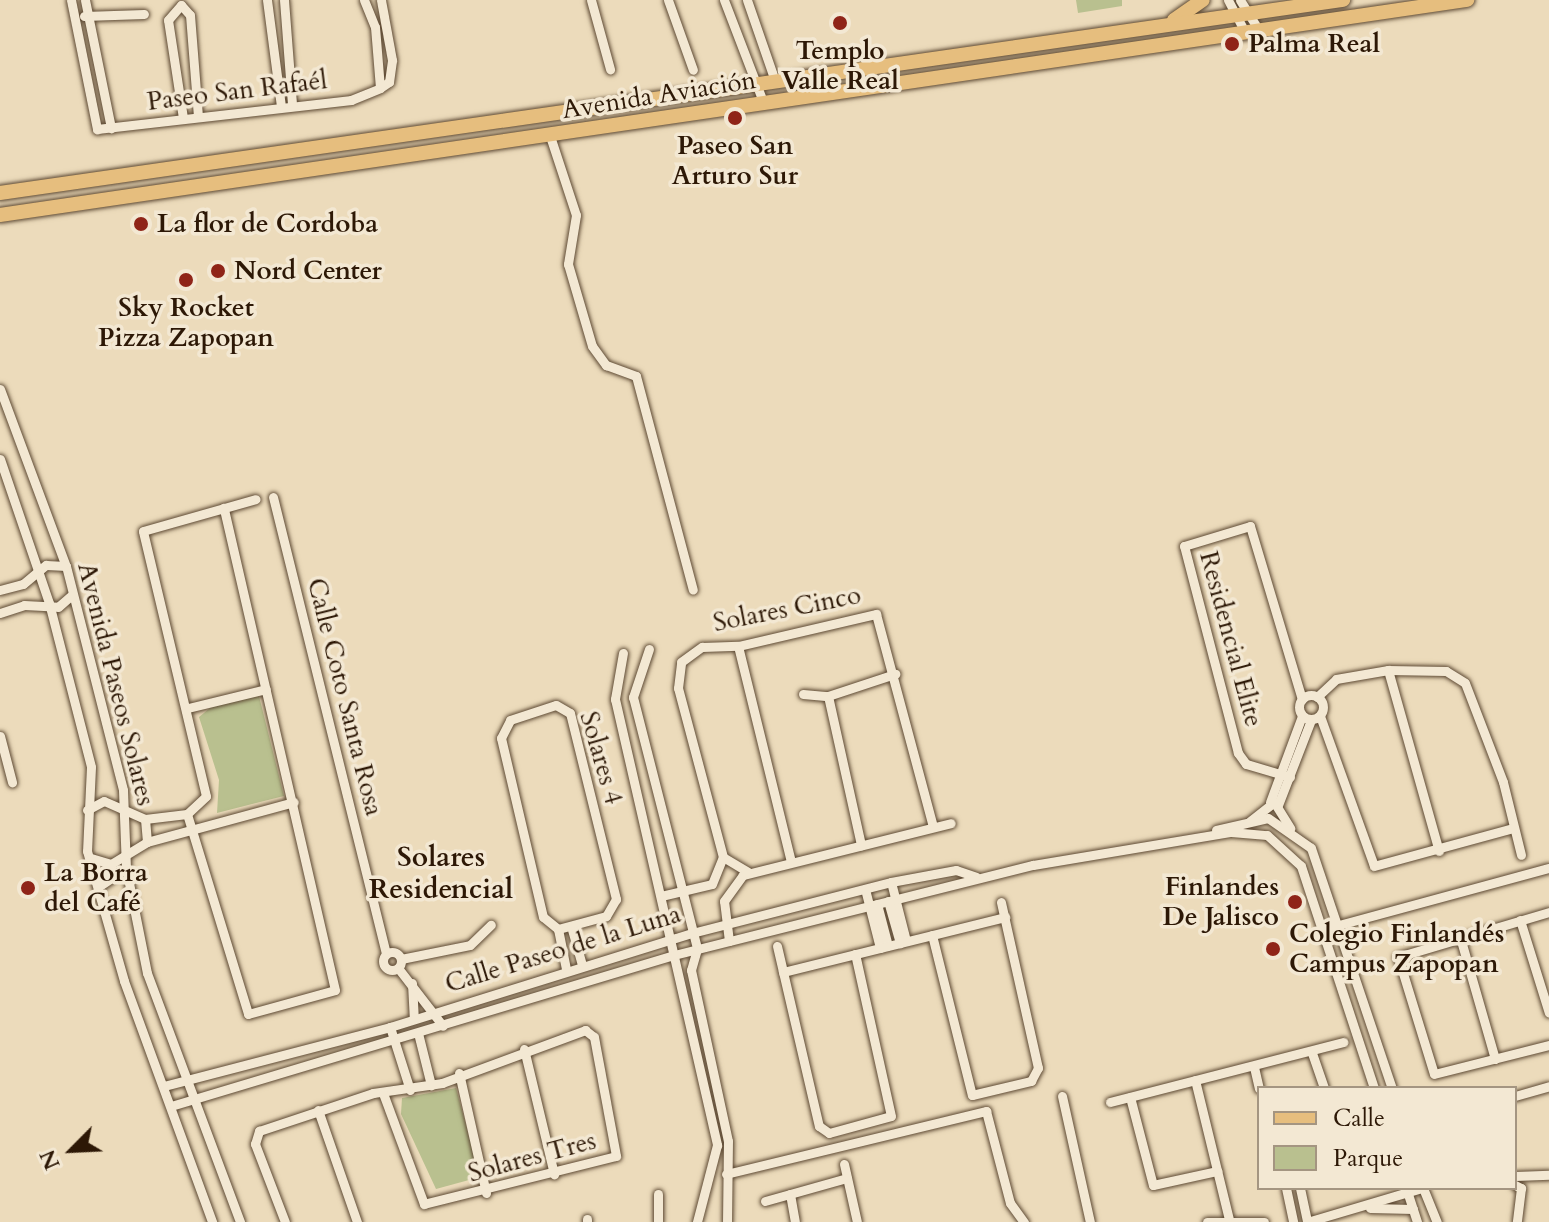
<!DOCTYPE html>
<html>
<head>
<meta charset="utf-8">
<style>
  body { margin:0 }
  #map { position:relative; width:1549px; height:1222px; overflow:hidden; background:#ecdbbb; font-family:Cardo,serif }
  div>[style] { position:absolute }
  [style*='--x'] { left:calc(var(--x)*1px); top:calc(var(--y)*1px); width:calc(var(--w)*1px); rotate:calc(var(--a)*1deg) }
  .green>* { inset:0; background:#b9c08f }
  .roads { filter:drop-shadow(0 0 2px #5d4933) drop-shadow(0 0 2px #5d4933) }
  .minor>* { height:9px; margin:-4.5px; padding:0 4.5px; transform-origin:4.5px; border-radius:4.5px; background:#f3e8d3 }
  .minor>.ring { margin:-4.5px; padding:0; box-sizing:content-box; background:none; border:9px solid #f3e8d3; border-radius:50% }
  .primary>* { height:14px; margin:-7px; padding:0 7px; transform-origin:7px; border-radius:7px; background:#e6be7e }
  .dots>* { width:22px; height:22px; translate:-50% -50%; box-sizing:border-box; border:4px solid #f3e8d3; border-radius:50% }
  span { translate:-50% -50%; white-space:nowrap; text-align:center; line-height:1.15; -webkit-text-stroke:7px #f3e8d3; paint-order:stroke }
  .poi-label { font-size:26px; color:#2d1806; font-weight:700 }
  .left { translate:0 -50%; text-align:left }
  .right { translate:-100% -50%; text-align:right }
  .street-label { font-size:26px; color:#2d1806 }
  .neighbourhood-label { font-size:28px; color:#2d1806; font-weight:700 }
  .legend { position:absolute; left:1257px; top:1086px; width:260px; height:104px; box-sizing:border-box; background:#f3e8d3; border:2px solid #a49581; margin:0; padding:10px 14px; list-style:none; font-size:24px; color:#2d1806 }
  .legend li { display:flex; align-items:center; gap:16px; height:40px }
  .legend b { width:40px; border:2px solid #a49581 }
  .north { position:absolute; left:32px; top:1110px; width:80px; height:80px; -webkit-text-stroke:6px #f3e8d3; paint-order:stroke; rotate:246deg; font-size:22px; font-weight:700; line-height:32px; text-align:center; color:#2d1806 }
  .north::after { content:''; display:block; margin:auto; width:28px; height:36px; background:#2d1806; clip-path:polygon(50% 0,100% 100%,50% 72%,0 100%) }
</style>
</head>
<body>
<div id="map">
  <div class="green">
    <i style="clip-path:polygon(1076px 0,1122px 0,1122px 6px,1078px 13px)"></i>
    <i style="clip-path:polygon(259px 696px,284px 796px,217px 813px,219px 780px,199px 717px,215px 704px)"></i>
    <i style="clip-path:polygon(456px 1088px,480px 1177px,436px 1189px,401px 1114px,402px 1098px)"></i>
  </div>
  <div class="roads">
    <div class="minor">
      <i style="--x:71;--y:0;--w:132;--a:78.6"></i>
      <i style="--x:97;--y:129;--w:256;--a:-6.5"></i>
      <i style="--x:351;--y:100;--w:31;--a:-22"></i>
      <i style="--x:380;--y:88;--w:11;--a:-34"></i>
      <i style="--x:389;--y:82;--w:22;--a:-82"></i>
      <i style="--x:392;--y:60;--w:61;--a:-100.4"></i>
      <i style="--x:85;--y:0;--w:131;--a:78.5"></i>
      <i style="--x:267;--y:0;--w:107;--a:82.5"></i>
      <i style="--x:284;--y:0;--w:105;--a:85.6"></i>
      <i style="--x:364;--y:0;--w:29;--a:68"></i>
      <i style="--x:375;--y:27;--w:61;--a:85.3"></i>
      <i style="--x:591;--y:0;--w:72;--a:74.6"></i>
      <i style="--x:668;--y:0;--w:74;--a:70.3"></i>
      <i style="--x:724;--y:0;--w:111;--a:69"></i>
      <i style="--x:747;--y:0;--w:83;--a:70.9"></i>
      <i style="--x:1228;--y:0;--w:36;--a:62"></i>
      <i style="--x:1240;--y:0;--w:36;--a:58"></i>
      <i style="--x:84;--y:16;--w:60;--a:-1.9"></i>
      <i style="--x:183;--y:118;--w:99;--a:-98.7"></i>
      <i style="--x:168;--y:20;--w:20;--a:-49"></i>
      <i style="--x:181;--y:5;--w:13;--a:48"></i>
      <i style="--x:190;--y:15;--w:101;--a:85.5"></i>
      <i style="--x:550;--y:136;--w:83;--a:71.8"></i>
      <i style="--x:576;--y:215;--w:50;--a:99.3"></i>
      <i style="--x:568;--y:264;--w:85;--a:73.7"></i>
      <i style="--x:592;--y:346;--w:24;--a:54"></i>
      <i style="--x:606;--y:365;--w:32;--a:20"></i>
      <i style="--x:636;--y:376;--w:221;--a:75.1"></i>
      <i style="--x:0;--y:389;--w:189;--a:69.6"></i>
      <i style="--x:66;--y:566;--w:231;--a:75.7"></i>
      <i style="--x:123;--y:790;--w:78;--a:87.8"></i>
      <i style="--x:126;--y:868;--w:107;--a:78.7"></i>
      <i style="--x:147;--y:973;--w:266;--a:69.5"></i>
      <i style="--x:0;--y:459;--w:152;--a:71.2"></i>
      <i style="--x:49;--y:603;--w:169;--a:75.6"></i>
      <i style="--x:91;--y:767;--w:84;--a:92.7"></i>
      <i style="--x:87;--y:851;--w:135;--a:74.1"></i>
      <i style="--x:124;--y:981;--w:257;--a:69.9"></i>
      <i style="--x:273;--y:497;--w:471;--a:76.1"></i>
      <i style="--x:0;--y:590;--w:24;--a:-15"></i>
      <i style="--x:23;--y:584;--w:30;--a:-40"></i>
      <i style="--x:46;--y:565;--w:20;--a:3"></i>
      <i style="--x:0;--y:613;--w:25;--a:-18"></i>
      <i style="--x:24;--y:605;--w:34;--a:3"></i>
      <i style="--x:58;--y:607;--w:18;--a:-41"></i>
      <i style="--x:738;--y:646;--w:222;--a:76.2"></i>
      <i style="--x:649;--y:649;--w:51;--a:108.4"></i>
      <i style="--x:633;--y:697;--w:260;--a:75.7"></i>
      <i style="--x:697;--y:949;--w:22;--a:106"></i>
      <i style="--x:691;--y:970;--w:175;--a:77.8"></i>
      <i style="--x:728;--y:1141;--w:81;--a:90.7"></i>
      <i style="--x:623;--y:653;--w:47;--a:99.9"></i>
      <i style="--x:615;--y:699;--w:458;--a:77.1"></i>
      <i style="--x:717;--y:1145;--w:80;--a:104.6"></i>
      <i style="--x:1388;--y:670;--w:188;--a:74.3"></i>
      <i style="--x:803;--y:694;--w:25;--a:5"></i>
      <i class="ring" style="left:1299px;top:695px;width:15px;height:15px"></i>
      <i style="--x:828;--y:696;--w:153;--a:77.5"></i>
      <i style="--x:828;--y:696;--w:71;--a:-18.2"></i>
      <i style="--x:1317;--y:697;--w:26;--a:-43"></i>
      <i style="--x:1336;--y:679;--w:53;--a:-9.8"></i>
      <i style="--x:1388;--y:670;--w:58;--a:1"></i>
      <i style="--x:1446;--y:671;--w:22;--a:32"></i>
      <i style="--x:1465;--y:683;--w:106;--a:69"></i>
      <i style="--x:1503;--y:782;--w:75;--a:76.1"></i>
      <i style="--x:556;--y:705;--w:16;--a:30"></i>
      <i style="--x:570;--y:713;--w:192;--a:76.1"></i>
      <i style="--x:616;--y:899;--w:20;--a:120"></i>
      <i style="--x:606;--y:916;--w:50;--a:164.8"></i>
      <i style="--x:558;--y:929;--w:19;--a:-141"></i>
      <i style="--x:543;--y:917;--w:184;--a:-103.2"></i>
      <i style="--x:501;--y:738;--w:20;--a:-63"></i>
      <i style="--x:510;--y:720;--w:48;--a:-18.1"></i>
      <i style="--x:188;--y:708;--w:80;--a:-13.7"></i>
      <i style="--x:1320;--y:716;--w:159;--a:70.2"></i>
      <i style="--x:1374;--y:866;--w:144;--a:-15.3"></i>
      <i style="--x:0;--y:736;--w:48;--a:75.4"></i>
      <i style="--x:1290;--y:777;--w:46;--a:-163.5"></i>
      <i style="--x:1246;--y:764;--w:14;--a:-126"></i>
      <i style="--x:1238;--y:753;--w:214;--a:-104.6"></i>
      <i style="--x:1184;--y:546;--w:69;--a:-16.9"></i>
      <i style="--x:1250;--y:526;--w:181;--a:73.3"></i>
      <i style="--x:1270;--y:802;--w:92;--a:-69.6"></i>
      <i style="--x:1278;--y:805;--w:91;--a:-68.8"></i>
      <i style="--x:87;--y:810;--w:19;--a:-28"></i>
      <i style="--x:104;--y:801;--w:45;--a:23.7"></i>
      <i style="--x:145;--y:819;--w:42;--a:-6.8"></i>
      <i style="--x:187;--y:814;--w:26;--a:-43"></i>
      <i style="--x:206;--y:796;--w:272;--a:-103.4"></i>
      <i style="--x:143;--y:531;--w:117;--a:-15.8"></i>
      <i style="--x:187;--y:814;--w:209;--a:73"></i>
      <i style="--x:248;--y:1014;--w:90;--a:-15.4"></i>
      <i style="--x:335;--y:990;--w:495;--a:-103"></i>
      <i style="--x:145;--y:819;--w:23;--a:85"></i>
      <i style="--x:1250;--y:821;--w:31;--a:-38"></i>
      <i style="--x:1274;--y:802;--w:31;--a:58"></i>
      <i style="--x:1216;--y:830;--w:53;--a:-13"></i>
      <i style="--x:1268;--y:818;--w:52;--a:34.9"></i>
      <i style="--x:1311;--y:848;--w:253;--a:71.4"></i>
      <i style="--x:723;--y:857;--w:29;--a:31"></i>
      <i style="--x:91;--y:858;--w:21;--a:17"></i>
      <i style="--x:111;--y:864;--w:42;--a:-31.4"></i>
      <i style="--x:147;--y:842;--w:152;--a:-15.2"></i>
      <i style="--x:891;--y:882;--w:61;--a:75.7"></i>
      <i style="--x:101;--y:885;--w:30;--a:-34"></i>
      <i style="--x:865;--y:889;--w:61;--a:75.7"></i>
      <i style="--x:661;--y:896;--w:52;--a:-13.2"></i>
      <i style="--x:712;--y:884;--w:29;--a:-68"></i>
      <i style="--x:723;--y:857;--w:175;--a:-104.9"></i>
      <i style="--x:678;--y:688;--w:26;--a:-83"></i>
      <i style="--x:681;--y:662;--w:26;--a:-36"></i>
      <i style="--x:702;--y:647;--w:36;--a:-2"></i>
      <i style="--x:738;--y:646;--w:142;--a:-13.1"></i>
      <i style="--x:876;--y:614;--w:220;--a:75"></i>
      <i style="--x:888;--y:901;--w:44;--a:74.1"></i>
      <i style="--x:877;--y:904;--w:43;--a:75.3"></i>
      <i style="--x:1549;--y:912;--w:158;--a:163.4"></i>
      <i style="--x:1398;--y:957;--w:122;--a:72.9"></i>
      <i style="--x:1434;--y:1074;--w:119;--a:-14.2"></i>
      <i style="--x:1520;--y:920;--w:97;--a:72.7"></i>
      <i style="--x:571;--y:926;--w:41;--a:74.2"></i>
      <i style="--x:558;--y:929;--w:41;--a:78.7"></i>
      <i style="--x:1324;--y:929;--w:233;--a:-15.2"></i>
      <i style="--x:932;--y:935;--w:165;--a:76"></i>
      <i style="--x:972;--y:1095;--w:61;--a:-13.3"></i>
      <i style="--x:1031;--y:1081;--w:15;--a:-62"></i>
      <i style="--x:1038;--y:1068;--w:170;--a:-102.6"></i>
      <i style="--x:1460;--y:937;--w:127;--a:74"></i>
      <i style="--x:729;--y:941;--w:40;--a:-97.1"></i>
      <i style="--x:724;--y:901;--w:32;--a:-54"></i>
      <i style="--x:743;--y:875;--w:214;--a:-14"></i>
      <i style="--x:777;--y:946;--w:185;--a:76.9"></i>
      <i style="--x:819;--y:1126;--w:12;--a:35"></i>
      <i style="--x:829;--y:1133;--w:64;--a:-15.3"></i>
      <i style="--x:891;--y:1116;--w:166;--a:-102.5"></i>
      <i class="ring" style="left:383px;top:952px;width:9px;height:9px"></i>
      <i style="--x:401;--y:959;--w:70;--a:-11.5"></i>
      <i style="--x:470;--y:945;--w:29;--a:-44"></i>
      <i style="--x:398;--y:968;--w:73;--a:52.2"></i>
      <i style="--x:783;--y:972;--w:229;--a:-13.9"></i>
      <i style="--x:412;--y:983;--w:35;--a:87"></i>
      <i style="--x:390;--y:1027;--w:66;--a:72.4"></i>
      <i style="--x:418;--y:1033;--w:54;--a:76"></i>
      <i style="--x:524;--y:1049;--w:129;--a:76.5"></i>
      <i style="--x:1312;--y:1053;--w:37;--a:71"></i>
      <i style="--x:1254;--y:1067;--w:22;--a:77"></i>
      <i style="--x:459;--y:1073;--w:123;--a:77.3"></i>
      <i style="--x:1195;--y:1080;--w:143;--a:76.3"></i>
      <i style="--x:164;--y:1086;--w:234;--a:-14.6"></i>
      <i style="--x:390;--y:1027;--w:316;--a:-17.3"></i>
      <i style="--x:692;--y:933;--w:205;--a:-14.4"></i>
      <i style="--x:891;--y:882;--w:66;--a:-10.5"></i>
      <i style="--x:956;--y:870;--w:21;--a:19"></i>
      <i style="--x:1062;--y:1096;--w:129;--a:77.5"></i>
      <i style="--x:1515;--y:1096;--w:35;--a:-16"></i>
      <i style="--x:1130;--y:1097;--w:91;--a:75.4"></i>
      <i style="--x:1153;--y:1185;--w:66;--a:-12.3"></i>
      <i style="--x:1110;--y:1102;--w:241;--a:-14.4"></i>
      <i style="--x:171;--y:1106;--w:525;--a:-16.71"></i>
      <i style="--x:674;--y:955;--w:370;--a:-14.1"></i>
      <i style="--x:1033;--y:865;--w:201;--a:-9.5"></i>
      <i style="--x:1231;--y:832;--w:36;--a:5"></i>
      <i style="--x:1267;--y:835;--w:46;--a:42.4"></i>
      <i style="--x:1301;--y:866;--w:234;--a:71.8"></i>
      <i style="--x:318;--y:1110;--w:119;--a:70.8"></i>
      <i style="--x:844;--y:1164;--w:59;--a:77.4"></i>
      <i style="--x:726;--y:1174;--w:268;--a:-13.6"></i>
      <i style="--x:986;--y:1111;--w:95;--a:75.4"></i>
      <i style="--x:1010;--y:1203;--w:24;--a:54"></i>
      <i style="--x:1515;--y:1176;--w:34;--a:-2"></i>
      <i style="--x:1515;--y:1185;--w:7;--a:27"></i>
      <i style="--x:1521;--y:1188;--w:34;--a:97"></i>
      <i style="--x:1286;--y:1188;--w:35;--a:78"></i>
      <i style="--x:1300;--y:1188;--w:35;--a:78"></i>
      <i style="--x:1307;--y:1222;--w:120;--a:-16.5"></i>
      <i style="--x:1406;--y:1188;--w:36;--a:72"></i>
      <i style="--x:1423;--y:1188;--w:37;--a:68"></i>
      <i style="--x:658;--y:1194;--w:28;--a:90"></i>
      <i style="--x:790;--y:1194;--w:28;--a:80"></i>
      <i style="--x:765;--y:1201;--w:85;--a:-15.7"></i>
      <i style="--x:1370;--y:1208;--w:43;--a:1.3"></i>
      <i style="--x:285;--y:1222;--w:84;--a:-111"></i>
      <i style="--x:255;--y:1144;--w:14;--a:-73"></i>
      <i style="--x:259;--y:1131;--w:120;--a:-18.4"></i>
      <i style="--x:373;--y:1093;--w:70;--a:-8.2"></i>
      <i style="--x:442;--y:1083;--w:153;--a:-20.3"></i>
      <i style="--x:585;--y:1030;--w:11;--a:38"></i>
      <i style="--x:594;--y:1037;--w:121;--a:79.5"></i>
      <i style="--x:616;--y:1156;--w:198;--a:166"></i>
      <i style="--x:424;--y:1204;--w:118;--a:-110.3"></i>
      <i style="--x:587;--y:1222;--w:3;--a:-90"></i>
      <i style="--x:1207;--y:1222;--w:57;--a:0"></i>
    </div>
    <div class="primary">
      <i style="--x:1174;--y:20;--w:35;--a:-35"></i>
      <i style="--x:0;--y:193;--w:1357;--a:-8.18"></i>
      <i style="--x:0;--y:215;--w:1483;--a:-8.34"></i>
    </div>
  </div>
  <div class="dots">
    <i style="left:840px;top:23px;background:#8f2418"></i>
    <i style="left:1232px;top:44px;background:#8f2418"></i>
    <i style="left:735px;top:118px;background:#8f2418"></i>
    <i style="left:141px;top:224px;background:#8f2418"></i>
    <i style="left:218px;top:271px;background:#8f2418"></i>
    <i style="left:186px;top:280px;background:#8f2418"></i>
    <i style="left:28px;top:888px;background:#8f2418"></i>
    <i style="left:1295px;top:902px;background:#8f2418"></i>
    <i style="left:1273px;top:949px;background:#8f2418"></i>
  </div>
  <div class="poi-label">
    <span class="left" style="left:1248px;top:44px">Palma Real</span>
    <span style="left:840px;top:66px">Templo<br>Valle Real</span>
    <span style="left:735px;top:161px">Paseo San<br>Arturo Sur</span>
    <span class="left" style="left:157px;top:224px">La flor de Cordoba</span>
    <span class="left" style="left:234px;top:271px">Nord Center</span>
    <span style="left:186px;top:323px">Sky Rocket<br>Pizza Zapopan</span>
    <span class="left" style="left:44px;top:888px">La Borra<br>del Café</span>
    <span class="right" style="left:1279px;top:902px">Finlandes<br>De Jalisco</span>
    <span class="left" style="left:1289px;top:949px">Colegio Finlandés<br>Campus Zapopan</span>
  </div>
  <div class="street-label">
    <span style="left:237px;top:91px;rotate:-7deg">Paseo San Rafaél</span>
    <span style="left:659px;top:95px;rotate:-9deg">Avenida Aviación</span>
    <span style="left:787px;top:609px;rotate:-11deg">Solares Cinco</span>
    <span style="left:1231px;top:639px;rotate:75deg">Residencial Elite</span>
    <span style="left:116px;top:684px;rotate:76deg">Avenida Paseos Solares</span>
    <span style="left:345px;top:697px;rotate:76deg">Calle Coto Santa Rosa</span>
    <span style="left:601px;top:758px;rotate:74deg">Solares 4</span>
    <span style="left:563px;top:949px;rotate:-17deg">Calle Paseo de la Luna</span>
    <span style="left:532px;top:1157px;rotate:-15deg">Solares Tres</span>
  </div>
  <div class="neighbourhood-label">
    <span style="left:441px;top:873px">Solares<br>Residencial</span>
  </div>
  <ul class="legend">
  <li><b style="height:10px;background:#e6be7e"></b>Calle</li>
  <li><b style="height:22px;background:#b9c08f"></b>Parque</li>
  </ul>
  <div class="north">N</div>
</div>
</body>
</html>
